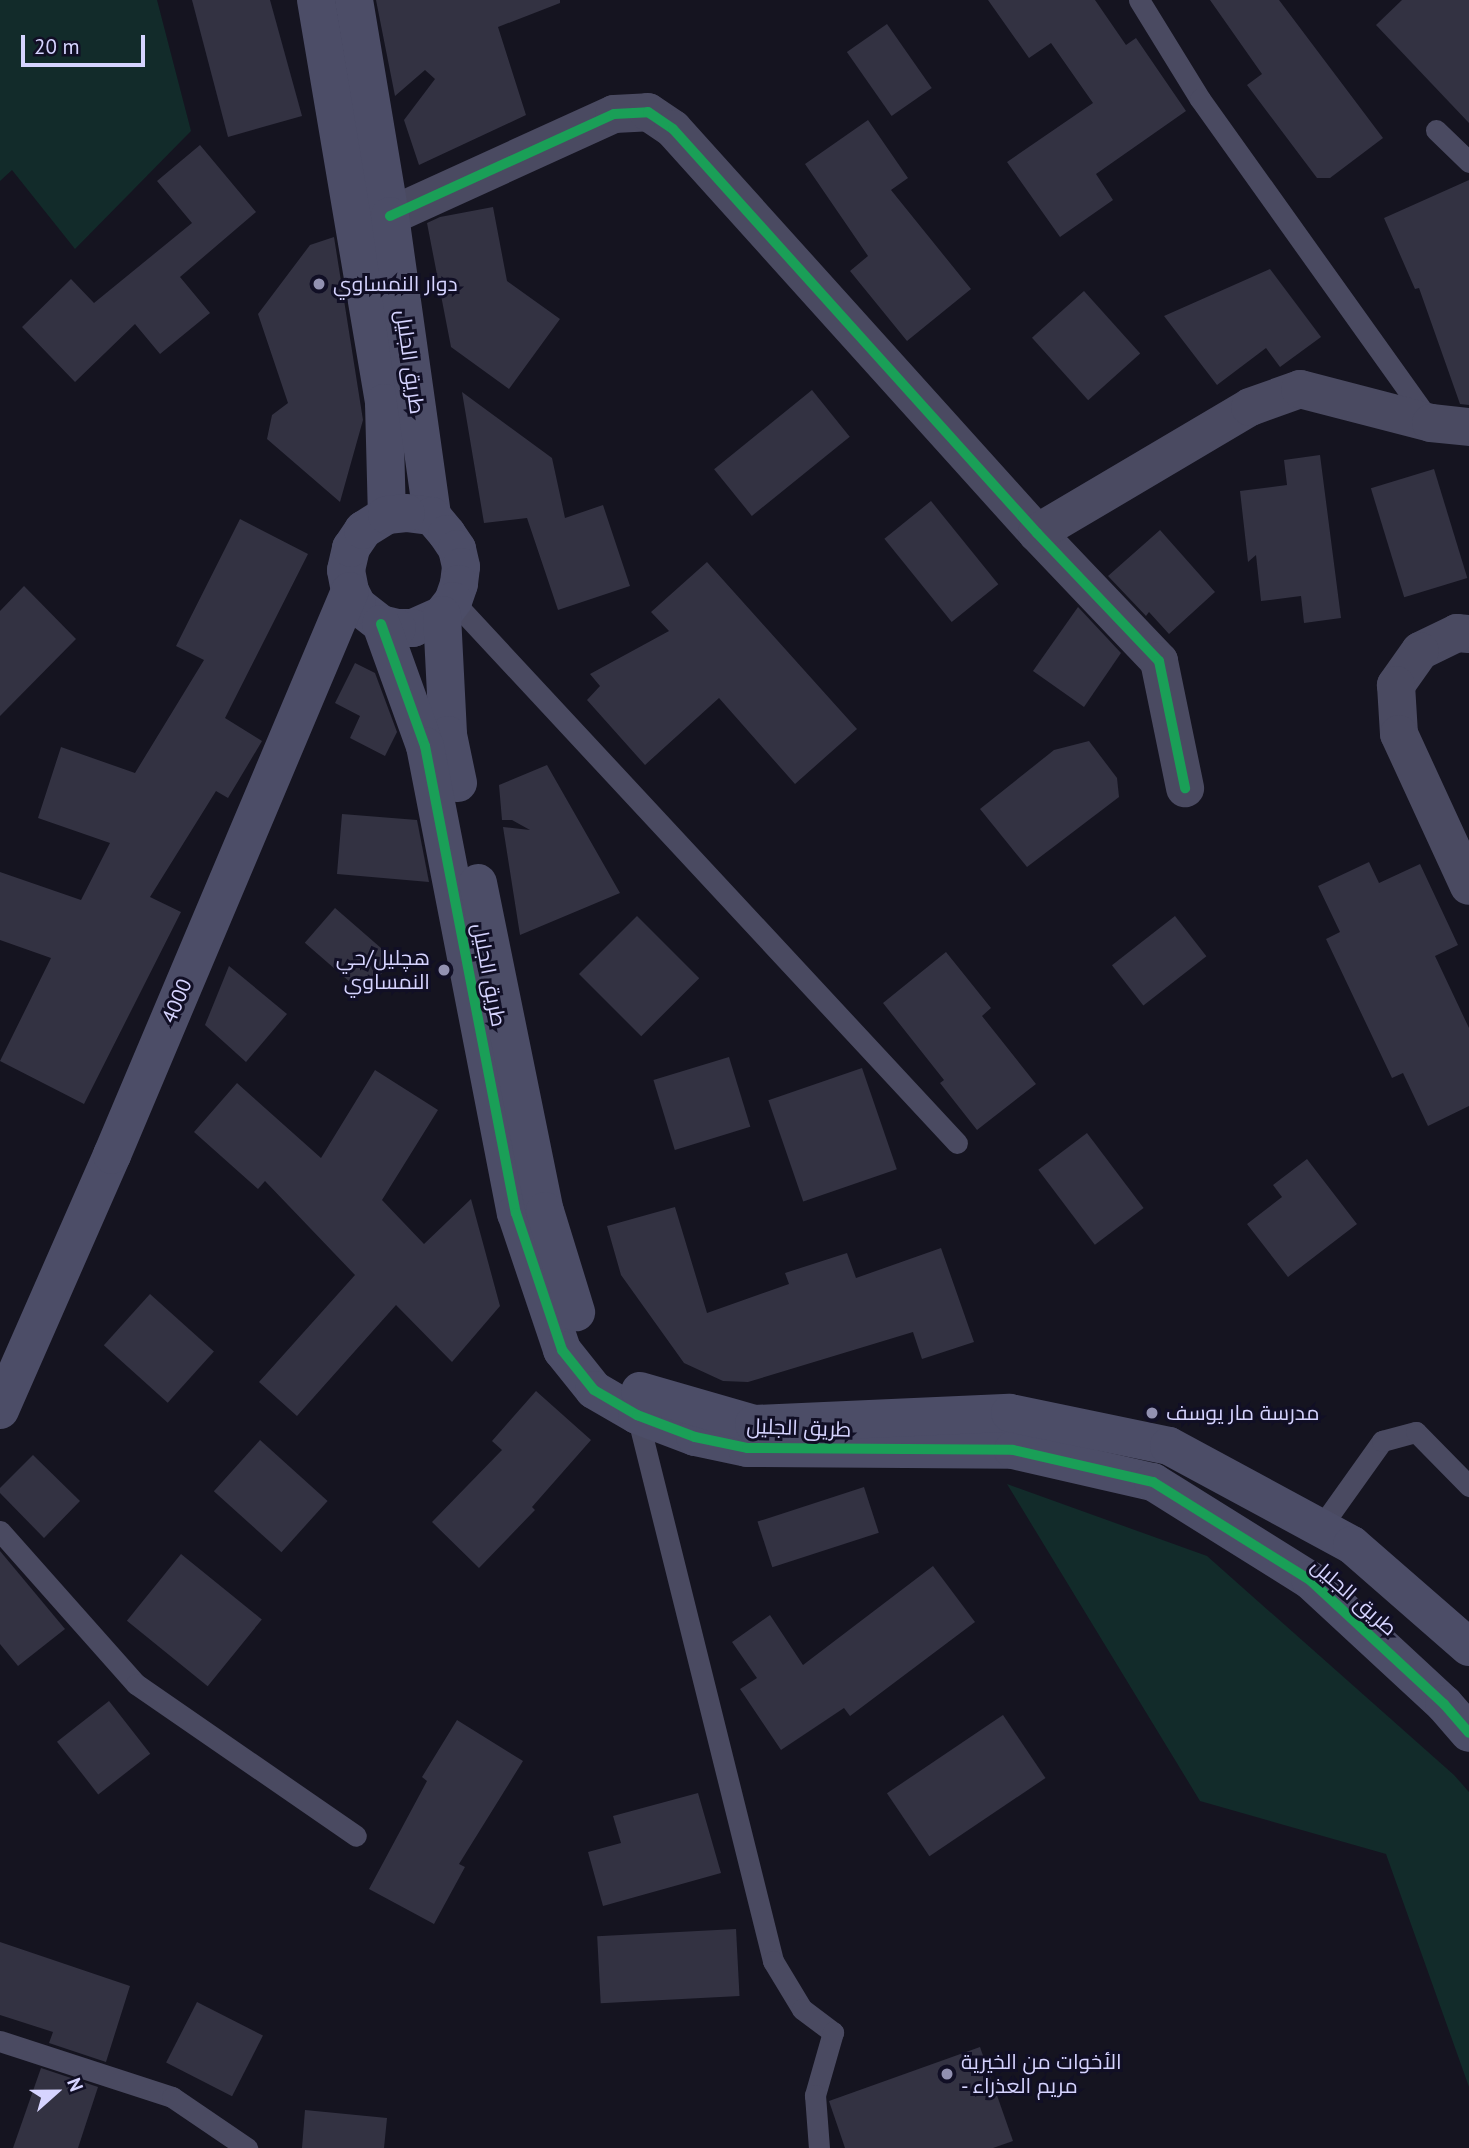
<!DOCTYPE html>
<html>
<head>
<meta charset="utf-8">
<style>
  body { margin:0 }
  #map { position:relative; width:1469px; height:2148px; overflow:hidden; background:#151420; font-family:"PT Sans",Cairo,sans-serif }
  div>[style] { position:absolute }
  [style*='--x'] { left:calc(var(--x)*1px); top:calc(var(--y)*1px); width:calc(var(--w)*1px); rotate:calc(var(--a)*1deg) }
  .green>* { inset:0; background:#122b2a }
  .building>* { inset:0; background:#333242; transform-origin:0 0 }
  .lane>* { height:21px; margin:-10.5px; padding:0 10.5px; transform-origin:10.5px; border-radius:10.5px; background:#4a4a61 }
  .street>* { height:38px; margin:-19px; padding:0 19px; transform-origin:19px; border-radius:19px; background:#4a4a61 }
  .secondary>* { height:38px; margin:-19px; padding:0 19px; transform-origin:19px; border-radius:19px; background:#4c4d67 }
  .cycleway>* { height:10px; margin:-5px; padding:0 5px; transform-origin:5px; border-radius:5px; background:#1a9f57 }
  .dots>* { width:19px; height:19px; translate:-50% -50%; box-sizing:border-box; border:4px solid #110f25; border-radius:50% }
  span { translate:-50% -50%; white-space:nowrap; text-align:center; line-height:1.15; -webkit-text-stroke:6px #110f25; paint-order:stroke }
  .poi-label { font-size:21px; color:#d6d4ff }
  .left { translate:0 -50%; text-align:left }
  .right { translate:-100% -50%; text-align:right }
  .street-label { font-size:21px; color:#d6d4ff }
  .north { position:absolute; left:21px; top:2057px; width:70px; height:70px; -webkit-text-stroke:5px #110f25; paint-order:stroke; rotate:69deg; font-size:19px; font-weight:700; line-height:28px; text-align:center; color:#d6d4ff }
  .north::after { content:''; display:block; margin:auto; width:24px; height:32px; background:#d6d4ff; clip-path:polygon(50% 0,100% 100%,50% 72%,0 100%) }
  .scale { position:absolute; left:21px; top:35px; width:124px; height:32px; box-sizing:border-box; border:4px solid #d6d4ff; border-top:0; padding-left:9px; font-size:21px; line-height:24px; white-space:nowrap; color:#d6d4ff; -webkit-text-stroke:5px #110f25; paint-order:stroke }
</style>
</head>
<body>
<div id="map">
  <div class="green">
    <i style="clip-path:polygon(0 0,157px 0,191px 131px,75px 249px,12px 170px,0 181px)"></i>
    <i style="clip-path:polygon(1007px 1484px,1207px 1556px,1454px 1775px,1469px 1792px,1469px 2087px,1386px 1854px,1200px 1801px)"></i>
  </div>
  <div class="building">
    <i style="clip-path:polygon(192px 0,270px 0,302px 116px,228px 137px)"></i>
    <i style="clip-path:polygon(376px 0,560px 0,560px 3px,498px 27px,526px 115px,419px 165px,404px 120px,435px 79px,425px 70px,395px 96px)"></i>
    <i style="clip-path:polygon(988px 0,1095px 0,1126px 45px,1136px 38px,1186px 111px,1096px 174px,1113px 200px,1060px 237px,1007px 162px,1093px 103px,1051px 43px,1029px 58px)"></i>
    <i style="clip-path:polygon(1210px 0,1279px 0,1383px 138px,1330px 178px,1317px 178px,1247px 85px,1262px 74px)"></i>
    <i style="clip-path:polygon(1402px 0,1469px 0,1469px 123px,1376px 25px)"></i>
    <i style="left:887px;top:24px;width:78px;height:49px;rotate:55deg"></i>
    <i style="clip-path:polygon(868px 120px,908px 178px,891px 190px,971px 289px,907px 341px,850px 271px,868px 256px,805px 164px)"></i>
    <i style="clip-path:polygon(200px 145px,256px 212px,180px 277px,210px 313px,160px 354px,135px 324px,75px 382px,22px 327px,71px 279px,94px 303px,192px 223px,157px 181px)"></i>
    <i style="clip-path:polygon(1469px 180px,1469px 405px,1460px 404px,1419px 288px,1415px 289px,1384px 218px)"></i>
    <i style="clip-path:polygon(493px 207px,507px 281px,560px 319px,509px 389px,451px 347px,427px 223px,440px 217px)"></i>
    <i style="clip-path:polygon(334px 237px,363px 420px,340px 502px,267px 439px,272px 415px,288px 403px,258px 314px,310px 245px)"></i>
    <i style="clip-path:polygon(1270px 269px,1321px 337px,1280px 367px,1266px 348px,1217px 385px,1164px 316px)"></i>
    <i style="left:1084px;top:291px;width:84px;height:70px;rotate:48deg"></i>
    <i style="left:812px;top:390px;width:60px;height:126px;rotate:51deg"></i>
    <i style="clip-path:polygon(462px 392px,552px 458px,565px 518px,603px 505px,630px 586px,558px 610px,527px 518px,484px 523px)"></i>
    <i style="clip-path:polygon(1320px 455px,1341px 618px,1304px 623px,1301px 596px,1261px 601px,1256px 555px,1248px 562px,1240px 491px,1287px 485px,1284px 460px)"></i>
    <i style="left:1434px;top:469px;width:114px;height:66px;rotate:73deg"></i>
    <i style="left:931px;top:501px;width:107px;height:60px;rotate:51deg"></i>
    <i style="clip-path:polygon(240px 519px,308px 554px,225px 718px,262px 741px,228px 798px,216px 791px,150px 897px,181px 912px,84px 1104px,0 1061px,51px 958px,0 940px,0 872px,81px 900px,110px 843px,38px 818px,61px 747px,135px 773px,204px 660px,176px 646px)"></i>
    <i style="clip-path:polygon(1160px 530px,1215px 592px,1169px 634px,1149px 612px,1146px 616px,1108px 576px)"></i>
    <i style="clip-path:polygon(707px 562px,857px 729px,795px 784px,719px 698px,645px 765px,587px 700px,600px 686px,590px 674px,669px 631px,651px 612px)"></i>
    <i style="clip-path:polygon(24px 586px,76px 639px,0 716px,0 611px)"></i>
    <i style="clip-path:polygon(1078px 607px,1121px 653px,1084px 707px,1033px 671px)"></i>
    <i style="clip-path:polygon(355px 663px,375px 673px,397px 732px,385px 756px,350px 738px,360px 716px,335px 703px)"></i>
    <i style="clip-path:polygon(1089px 741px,1117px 778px,1119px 797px,1027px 867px,980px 809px,1054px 750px)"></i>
    <i style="clip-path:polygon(547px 765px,620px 893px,520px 935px,503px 827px,530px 830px,512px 820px,502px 820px,499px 785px)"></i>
    <i style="clip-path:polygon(342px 814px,417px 820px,429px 882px,337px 874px)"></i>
    <i style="clip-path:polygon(1369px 862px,1379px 883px,1420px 864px,1458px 945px,1435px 956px,1469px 1028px,1469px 1106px,1428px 1126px,1403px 1073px,1392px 1078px,1326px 939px,1340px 932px,1318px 886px)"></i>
    <i style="left:335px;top:908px;width:78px;height:46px;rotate:41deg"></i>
    <i style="left:637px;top:916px;width:88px;height:82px;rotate:45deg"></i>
    <i style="left:1175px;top:916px;width:51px;height:80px;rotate:52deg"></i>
    <i style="clip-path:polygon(946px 952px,991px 1008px,982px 1016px,1036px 1084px,977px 1130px,940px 1083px,944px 1080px,883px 1003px)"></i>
    <i style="clip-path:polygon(229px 966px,287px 1014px,246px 1062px,205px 1025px)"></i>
    <i style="left:729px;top:1057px;width:73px;height:79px;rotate:73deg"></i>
    <i style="left:862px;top:1068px;width:107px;height:99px;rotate:71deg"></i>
    <i style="clip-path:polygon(375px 1070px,438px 1110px,382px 1200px,424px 1244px,471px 1199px,500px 1306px,452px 1362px,396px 1305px,297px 1416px,259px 1382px,355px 1275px,265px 1181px,258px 1189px,194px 1132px,237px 1083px,321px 1158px)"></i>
    <i style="left:1087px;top:1133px;width:94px;height:61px;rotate:53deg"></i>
    <i style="clip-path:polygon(1307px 1159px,1357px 1224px,1288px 1277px,1247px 1224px,1282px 1197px,1273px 1185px)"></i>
    <i style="clip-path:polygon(675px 1207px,707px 1313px,789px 1284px,785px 1273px,847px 1253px,856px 1278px,941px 1248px,974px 1342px,922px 1359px,913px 1332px,748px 1382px,723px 1381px,684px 1363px,621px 1275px,607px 1226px)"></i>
    <i style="left:150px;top:1294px;width:86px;height:69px;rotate:42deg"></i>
    <i style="clip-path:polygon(536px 1391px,591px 1440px,532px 1507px,535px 1510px,479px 1568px,432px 1522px,502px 1450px,492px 1441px)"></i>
    <i style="left:260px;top:1440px;width:91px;height:69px;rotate:42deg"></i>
    <i style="clip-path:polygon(33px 1455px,80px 1501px,44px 1538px,0 1493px,0 1488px)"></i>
    <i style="left:864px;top:1487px;width:48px;height:112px;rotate:72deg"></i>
    <i style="clip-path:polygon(0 1551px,65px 1629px,18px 1666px,0 1644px)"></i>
    <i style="left:181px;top:1554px;width:104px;height:86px;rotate:39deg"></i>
    <i style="clip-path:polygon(933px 1566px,975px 1622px,850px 1716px,844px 1708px,781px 1750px,740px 1689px,757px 1678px,732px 1642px,770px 1615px,803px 1665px)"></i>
    <i style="left:109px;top:1701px;width:67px;height:66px;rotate:52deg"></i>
    <i style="left:1003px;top:1715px;width:76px;height:140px;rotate:56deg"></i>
    <i style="clip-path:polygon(457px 1720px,523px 1761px,459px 1864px,465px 1867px,434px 1924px,369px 1889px,427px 1781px,422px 1777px)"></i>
    <i style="clip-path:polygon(698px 1793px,721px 1873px,603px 1906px,588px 1852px,621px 1843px,613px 1816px)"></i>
    <i style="left:736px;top:1929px;width:67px;height:139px;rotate:87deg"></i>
    <i style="clip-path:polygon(0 1942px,130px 1986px,106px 2062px,49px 2043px,53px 2032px,0 2015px)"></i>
    <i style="left:197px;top:2002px;width:74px;height:68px;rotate:27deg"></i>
    <i style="clip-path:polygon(980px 2047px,1013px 2141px,993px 2148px,845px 2148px,829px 2101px)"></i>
    <i style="clip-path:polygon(41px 2068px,98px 2087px,78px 2148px,13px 2148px)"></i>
    <i style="clip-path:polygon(305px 2110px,387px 2118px,384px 2148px,302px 2148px)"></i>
  </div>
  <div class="lane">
    <i style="--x:1139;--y:0;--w:116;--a:58.4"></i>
    <i style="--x:1200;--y:99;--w:397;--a:54.5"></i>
    <i style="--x:1436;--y:130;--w:46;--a:44.1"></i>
    <i style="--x:453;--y:601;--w:740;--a:47.08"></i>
    <i style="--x:637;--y:1415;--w:563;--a:76.01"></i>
    <i style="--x:773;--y:1961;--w:56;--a:58.9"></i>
    <i style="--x:802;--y:2009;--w:39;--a:37"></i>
    <i style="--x:833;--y:2032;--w:66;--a:105.9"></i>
    <i style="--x:815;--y:2095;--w:53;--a:85.7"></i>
    <i style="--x:1320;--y:1528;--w:107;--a:-54.5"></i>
    <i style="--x:1382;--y:1441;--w:35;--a:-15"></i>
    <i style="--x:1416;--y:1432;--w:76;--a:45.5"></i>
    <i style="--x:0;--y:1531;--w:205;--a:48.4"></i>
    <i style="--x:136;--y:1684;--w:267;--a:34.6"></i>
    <i style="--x:0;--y:2041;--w:181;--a:18"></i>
    <i style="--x:172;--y:2097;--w:91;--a:34.2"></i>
  </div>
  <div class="street">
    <i style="--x:390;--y:216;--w:246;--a:-24.5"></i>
    <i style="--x:614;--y:114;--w:34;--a:-3"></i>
    <i style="--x:648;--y:112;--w:30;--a:34"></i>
    <i style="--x:673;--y:129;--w:544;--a:47.98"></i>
    <i style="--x:1037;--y:533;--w:177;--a:46.4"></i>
    <i style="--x:1159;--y:661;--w:130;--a:78.4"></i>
    <i style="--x:1037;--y:533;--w:247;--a:-30.6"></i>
    <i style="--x:1250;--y:407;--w:53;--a:-19.8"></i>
    <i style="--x:1300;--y:389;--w:135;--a:14.5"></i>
    <i style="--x:1431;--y:423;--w:38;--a:6"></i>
    <i style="--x:1469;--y:634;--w:12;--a:-175"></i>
    <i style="--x:1457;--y:633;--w:41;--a:154.1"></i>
    <i style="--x:1420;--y:651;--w:42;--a:125.2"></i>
    <i style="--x:1396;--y:685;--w:49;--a:86.5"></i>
    <i style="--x:1399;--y:734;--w:167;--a:65.3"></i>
  </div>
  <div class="secondary">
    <i style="--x:316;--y:0;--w:409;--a:80.4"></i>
    <i style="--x:384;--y:403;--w:112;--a:88.5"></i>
    <i style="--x:354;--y:0;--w:219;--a:80.5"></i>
    <i style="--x:390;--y:216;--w:303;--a:82"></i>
    <i style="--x:406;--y:513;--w:26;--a:7"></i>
    <i style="--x:432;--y:516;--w:23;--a:50"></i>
    <i style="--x:447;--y:534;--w:18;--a:56"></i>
    <i style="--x:457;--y:549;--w:18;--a:77"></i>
    <i style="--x:461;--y:567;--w:17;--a:97"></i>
    <i style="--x:459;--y:584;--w:18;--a:109"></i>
    <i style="--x:453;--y:601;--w:18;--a:128"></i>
    <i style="--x:442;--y:615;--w:32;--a:156"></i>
    <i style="--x:413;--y:628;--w:16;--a:180"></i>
    <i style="--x:397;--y:628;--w:16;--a:-166"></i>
    <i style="--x:381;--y:624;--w:31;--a:-142"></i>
    <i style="--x:357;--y:605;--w:16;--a:-117"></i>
    <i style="--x:350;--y:591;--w:21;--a:-101"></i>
    <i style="--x:346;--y:570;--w:23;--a:-77"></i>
    <i style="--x:351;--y:548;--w:22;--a:-56"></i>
    <i style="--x:363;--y:530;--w:28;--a:-32"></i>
    <i style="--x:387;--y:515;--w:19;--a:-6"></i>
    <i style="--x:442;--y:615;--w:120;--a:87.1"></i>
    <i style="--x:448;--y:735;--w:49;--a:78.2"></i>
    <i style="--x:381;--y:624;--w:130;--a:70.2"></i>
    <i style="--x:425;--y:746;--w:476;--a:79"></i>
    <i style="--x:516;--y:1213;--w:145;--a:71.4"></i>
    <i style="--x:562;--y:1350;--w:51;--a:51.3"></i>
    <i style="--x:594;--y:1390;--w:50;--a:30.2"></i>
    <i style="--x:637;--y:1415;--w:62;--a:20.8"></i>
    <i style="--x:695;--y:1437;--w:53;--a:11.9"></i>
    <i style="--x:747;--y:1448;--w:266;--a:0.4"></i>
    <i style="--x:1013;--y:1450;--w:144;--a:12.9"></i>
    <i style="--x:1153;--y:1482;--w:185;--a:32"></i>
    <i style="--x:1310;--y:1580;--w:183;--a:42.8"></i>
    <i style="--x:1444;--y:1704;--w:38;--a:49"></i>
    <i style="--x:478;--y:883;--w:335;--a:78.5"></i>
    <i style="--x:545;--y:1211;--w:106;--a:72.9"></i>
    <i style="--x:640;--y:1391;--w:119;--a:16.1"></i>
    <i style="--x:754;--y:1424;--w:256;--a:-2.5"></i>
    <i style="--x:1010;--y:1413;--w:162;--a:11.7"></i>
    <i style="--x:1169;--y:1446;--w:208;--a:28.4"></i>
    <i style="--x:1352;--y:1545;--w:155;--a:41.1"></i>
    <i style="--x:0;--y:1410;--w:279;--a:-66.3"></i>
    <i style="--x:112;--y:1155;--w:612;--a:-67.12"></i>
  </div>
  <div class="cycleway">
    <i style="--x:390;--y:216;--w:246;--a:-24.5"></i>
    <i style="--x:614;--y:114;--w:34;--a:-3"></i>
    <i style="--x:648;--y:112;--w:30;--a:34"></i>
    <i style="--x:673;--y:129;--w:544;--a:47.98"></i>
    <i style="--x:1037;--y:533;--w:177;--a:46.4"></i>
    <i style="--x:1159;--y:661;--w:130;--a:78.4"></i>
    <i style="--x:381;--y:624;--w:130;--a:70.2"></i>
    <i style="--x:425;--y:746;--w:476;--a:79"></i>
    <i style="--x:516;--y:1213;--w:145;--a:71.4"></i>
    <i style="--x:562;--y:1350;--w:51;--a:51.3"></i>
    <i style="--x:594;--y:1390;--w:50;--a:30.2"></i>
    <i style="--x:637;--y:1415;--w:62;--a:20.8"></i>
    <i style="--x:695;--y:1437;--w:53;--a:11.9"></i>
    <i style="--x:747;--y:1448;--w:266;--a:0.4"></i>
    <i style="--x:1013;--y:1450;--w:144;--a:12.9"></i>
    <i style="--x:1153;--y:1482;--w:185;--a:32"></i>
    <i style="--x:1310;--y:1580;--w:183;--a:42.8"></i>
    <i style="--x:1444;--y:1704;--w:38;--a:49"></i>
  </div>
  <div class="dots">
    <i style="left:319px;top:284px;background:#9291b1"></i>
    <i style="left:444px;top:970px;background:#9291b1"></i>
    <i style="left:1152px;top:1413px;background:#9291b1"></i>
    <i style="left:947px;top:2074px;background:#9291b1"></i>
  </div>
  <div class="poi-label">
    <span class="left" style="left:333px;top:284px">دوار النمساوي</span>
    <span class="right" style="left:430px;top:970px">هچليل/حي<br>النمساوي</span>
    <span class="left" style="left:1166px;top:1413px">مدرسة مار يوسف</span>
    <span class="left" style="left:961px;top:2074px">الأخوات من الخيرية<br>- مريم العذراء</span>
  </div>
  <div class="street-label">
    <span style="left:410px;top:362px;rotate:82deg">طريق الجليل</span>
    <span style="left:489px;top:975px;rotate:79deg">طريق الجليل</span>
    <span style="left:177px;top:1001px;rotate:-67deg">4000</span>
    <span style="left:799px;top:1428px;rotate:2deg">طريق الجليل</span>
    <span style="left:1354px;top:1597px;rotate:41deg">طريق الجليل</span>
  </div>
  <div class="north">N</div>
  <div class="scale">20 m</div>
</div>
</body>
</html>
